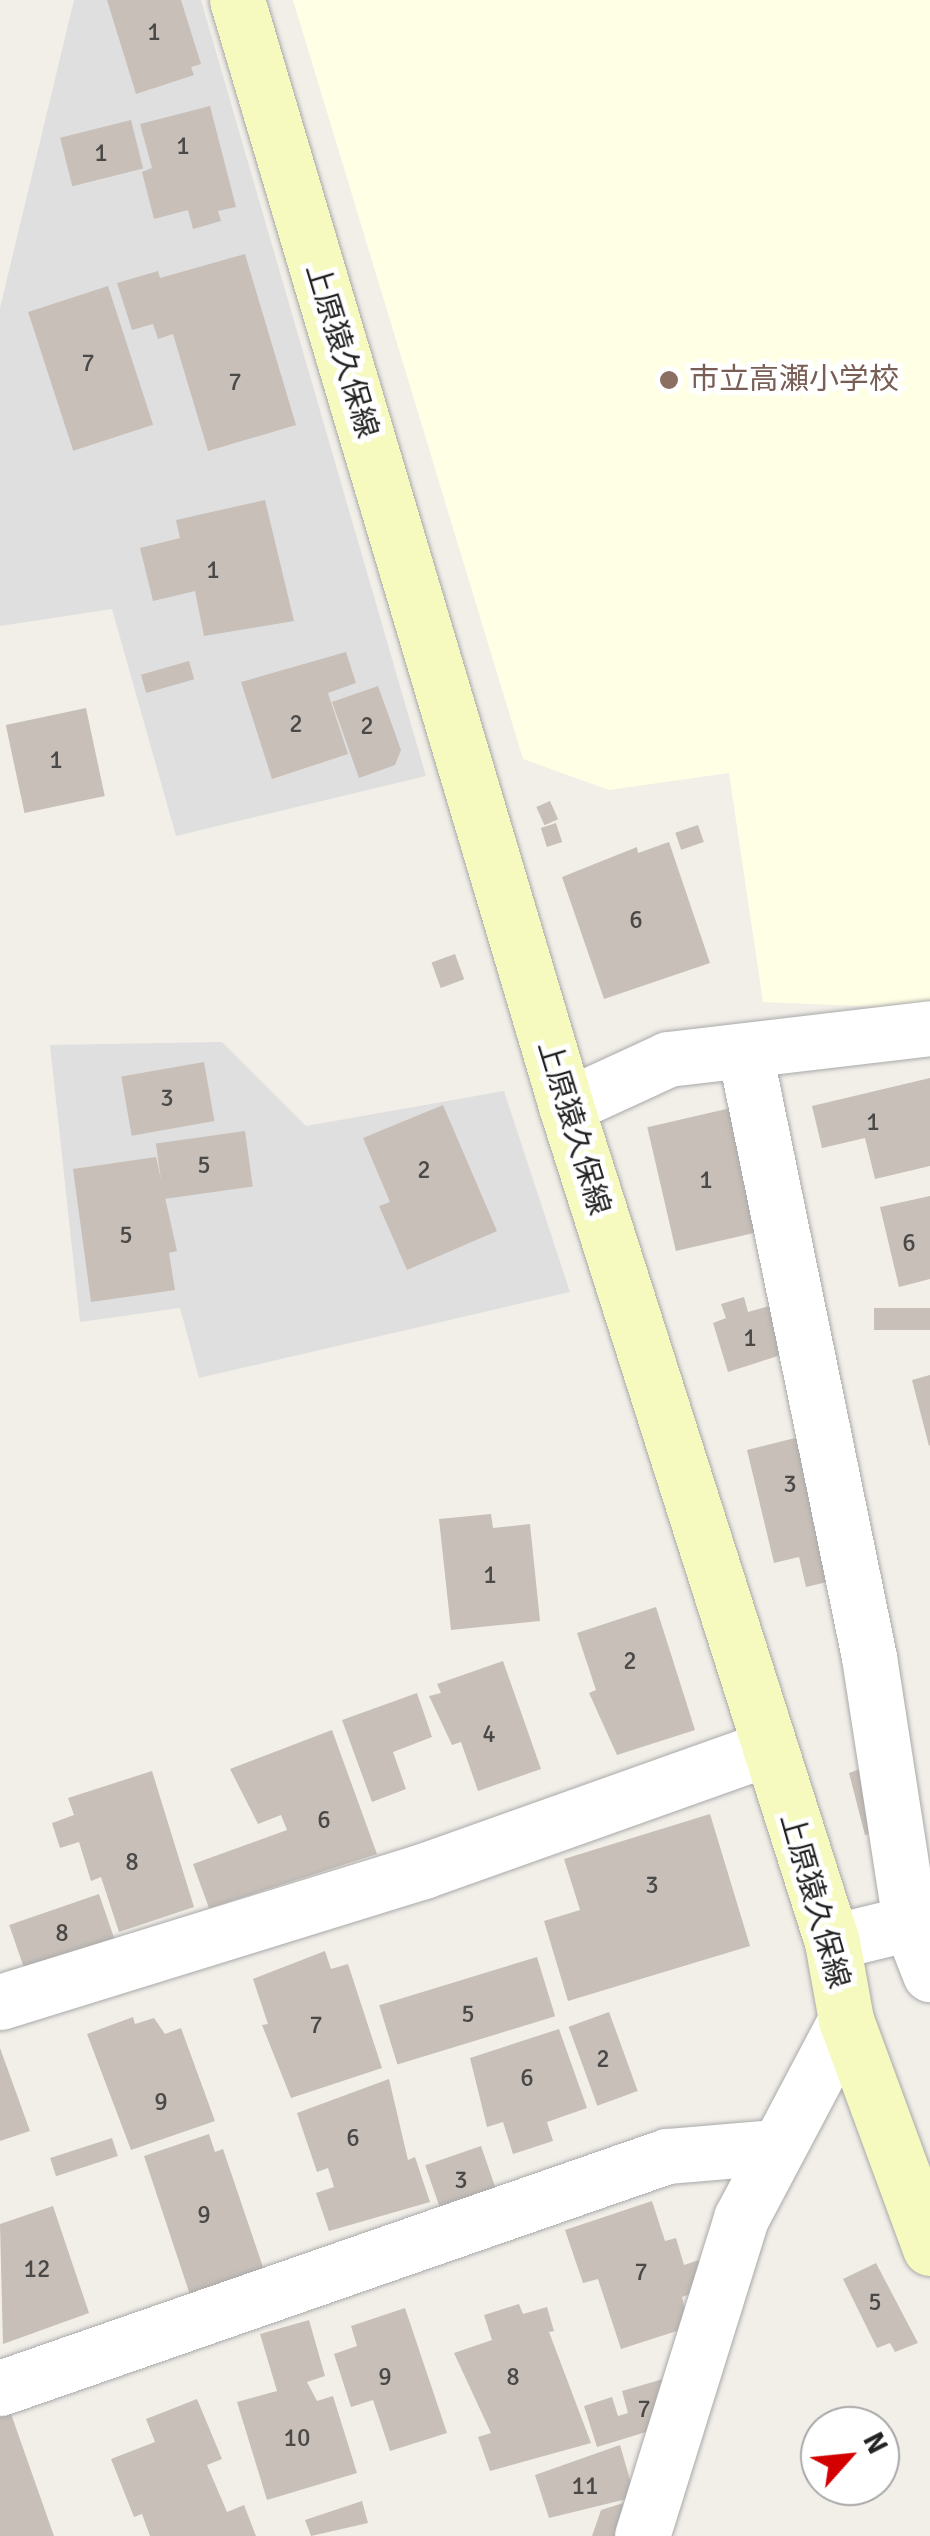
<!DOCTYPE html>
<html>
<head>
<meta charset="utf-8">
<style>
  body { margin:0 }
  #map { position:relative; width:930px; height:2536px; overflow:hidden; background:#f2efe9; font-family:Signika,"Noto Sans JP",sans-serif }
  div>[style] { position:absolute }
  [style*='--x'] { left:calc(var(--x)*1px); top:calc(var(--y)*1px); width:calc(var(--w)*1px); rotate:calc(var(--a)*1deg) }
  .residential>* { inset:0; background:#e0dfdf }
  .education>* { inset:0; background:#ffffe5 }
  .building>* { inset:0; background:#c7bfb8; transform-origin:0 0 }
  .roads { filter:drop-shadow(0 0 2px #a9a9a9) drop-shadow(0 0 2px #a9a9a9) }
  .street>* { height:55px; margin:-27.5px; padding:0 27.5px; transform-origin:27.5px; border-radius:27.5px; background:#fff }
  .secondary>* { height:55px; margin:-27.5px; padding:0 27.5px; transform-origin:27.5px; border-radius:27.5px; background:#f7fabf }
  .dots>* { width:28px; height:28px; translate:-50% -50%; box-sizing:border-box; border:5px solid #fff; border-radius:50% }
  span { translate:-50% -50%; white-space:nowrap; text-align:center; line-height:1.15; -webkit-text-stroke:10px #fff; paint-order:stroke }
  .number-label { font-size:25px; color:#4b4948 }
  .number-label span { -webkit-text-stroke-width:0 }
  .street-label { font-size:30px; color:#222 }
  .education-label { font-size:30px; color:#785e54 }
  .left { translate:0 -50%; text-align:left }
  .north { position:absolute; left:800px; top:2406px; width:100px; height:100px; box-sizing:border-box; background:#fff; border:2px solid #a7a7a7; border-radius:50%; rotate:63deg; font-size:28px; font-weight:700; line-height:40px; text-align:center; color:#222 }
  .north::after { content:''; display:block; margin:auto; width:35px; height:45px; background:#d40000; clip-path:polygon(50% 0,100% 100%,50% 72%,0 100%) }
</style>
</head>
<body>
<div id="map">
  <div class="residential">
    <i style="clip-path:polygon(74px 0,201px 0,426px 776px,176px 836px,112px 609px,0 626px,0 308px)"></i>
    <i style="clip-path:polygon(222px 1042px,306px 1126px,504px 1091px,570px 1292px,199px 1378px,180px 1308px,80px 1322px,50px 1045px)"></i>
  </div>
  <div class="education">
    <i style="clip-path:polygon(293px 0,930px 0,930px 1009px,763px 1002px,729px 773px,609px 790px,523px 759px)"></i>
  </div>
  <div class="building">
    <i style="clip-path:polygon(107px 0,181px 0,201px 64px,191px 67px,194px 75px,136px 94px)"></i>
    <i style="clip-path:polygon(210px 106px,236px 207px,218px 211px,221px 221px,193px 229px,188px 210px,154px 219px,142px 172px,152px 168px,140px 124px)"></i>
    <i style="left:131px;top:120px;width:50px;height:73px;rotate:76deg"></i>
    <i style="clip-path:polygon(245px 254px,296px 425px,208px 451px,173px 334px,158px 339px,153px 324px,132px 330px,117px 283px,158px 271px,160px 278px)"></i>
    <i style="left:108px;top:286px;width:146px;height:84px;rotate:72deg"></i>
    <i style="clip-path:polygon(265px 500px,294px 621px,204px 636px,195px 591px,153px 601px,140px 548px,180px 538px,176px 520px)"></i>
    <i style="clip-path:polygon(346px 652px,356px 683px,328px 693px,348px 754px,272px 779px,241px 682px)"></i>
    <i style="left:189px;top:661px;width:19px;height:50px;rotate:74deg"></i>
    <i style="clip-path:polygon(378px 686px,401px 750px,395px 765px,359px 778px,332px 702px)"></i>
    <i style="left:86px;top:708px;width:90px;height:82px;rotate:78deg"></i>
    <i style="left:550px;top:801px;width:20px;height:15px;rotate:66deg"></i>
    <i style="left:556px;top:823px;width:20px;height:16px;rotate:72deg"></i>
    <i style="left:698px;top:825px;width:18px;height:24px;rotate:71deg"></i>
    <i style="clip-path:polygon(669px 842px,710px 963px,604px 999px,562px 877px,637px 847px,638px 853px)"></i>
    <i style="left:455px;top:954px;width:27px;height:25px;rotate:70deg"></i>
    <i style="left:204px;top:1062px;width:60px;height:84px;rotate:80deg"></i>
    <i style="clip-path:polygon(930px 1078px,930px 1166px,875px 1179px,865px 1138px,822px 1148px,812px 1106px)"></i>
    <i style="clip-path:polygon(443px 1105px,497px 1231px,407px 1270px,379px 1206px,390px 1202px,363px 1138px)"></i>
    <i style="left:735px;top:1107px;width:127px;height:90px;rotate:77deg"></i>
    <i style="left:245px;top:1131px;width:56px;height:90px;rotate:82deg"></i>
    <i style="clip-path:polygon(156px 1157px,177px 1251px,169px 1253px,175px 1290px,91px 1302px,73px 1169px)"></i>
    <i style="clip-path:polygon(930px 1196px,930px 1279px,899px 1287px,880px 1207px)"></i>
    <i style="clip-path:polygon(744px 1297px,748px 1312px,773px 1305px,787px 1353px,728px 1372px,713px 1323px,726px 1318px,721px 1304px)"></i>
    <i style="left:930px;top:1308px;width:22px;height:56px;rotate:90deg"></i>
    <i style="clip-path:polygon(930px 1375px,930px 1445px,929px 1446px,912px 1380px)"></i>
    <i style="clip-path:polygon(811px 1434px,840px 1579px,806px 1587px,799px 1557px,774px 1563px,747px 1450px)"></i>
    <i style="clip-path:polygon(491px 1514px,493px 1528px,530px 1524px,540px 1621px,451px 1630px,439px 1519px)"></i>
    <i style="clip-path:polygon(656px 1607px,695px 1730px,617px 1755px,589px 1693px,596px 1690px,577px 1633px)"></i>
    <i style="clip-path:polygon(503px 1661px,541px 1769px,478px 1791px,461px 1742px,452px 1745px,429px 1696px,441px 1693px,437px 1684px)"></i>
    <i style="clip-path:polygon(417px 1693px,432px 1737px,393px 1752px,406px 1789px,372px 1802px,342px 1720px)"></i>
    <i style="clip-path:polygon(332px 1730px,377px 1854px,209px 1908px,193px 1864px,287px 1830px,281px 1815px,258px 1824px,230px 1769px)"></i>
    <i style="clip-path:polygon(871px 1765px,883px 1829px,865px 1835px,849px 1773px)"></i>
    <i style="clip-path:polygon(152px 1771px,194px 1907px,119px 1932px,101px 1877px,91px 1881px,79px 1842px,60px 1848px,52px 1823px,74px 1815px,68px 1798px)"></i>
    <i style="clip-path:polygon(710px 1814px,750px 1946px,568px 2001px,544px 1921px,580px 1910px,564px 1859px)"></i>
    <i style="left:99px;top:1894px;width:52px;height:95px;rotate:71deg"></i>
    <i style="clip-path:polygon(325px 1951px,331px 1969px,348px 1964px,382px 2068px,291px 2098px,262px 2025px,268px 2024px,253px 1979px)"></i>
    <i style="left:537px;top:1957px;width:62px;height:165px;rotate:73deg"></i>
    <i style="left:609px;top:2012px;width:84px;height:43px;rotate:70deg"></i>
    <i style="clip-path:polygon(133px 2017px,135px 2024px,154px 2018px,165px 2034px,181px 2028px,215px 2121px,131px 2150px,87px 2034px)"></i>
    <i style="clip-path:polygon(559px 2029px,587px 2108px,547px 2122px,553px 2141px,513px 2154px,503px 2122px,487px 2127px,470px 2058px)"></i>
    <i style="clip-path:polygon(0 2048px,30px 2131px,0 2141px)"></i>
    <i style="clip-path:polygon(389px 2079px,408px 2160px,415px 2157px,430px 2202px,329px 2231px,316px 2193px,334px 2187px,328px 2168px,317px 2172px,297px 2113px)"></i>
    <i style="clip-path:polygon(209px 2134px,215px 2152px,223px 2149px,265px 2273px,191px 2298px,144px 2156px)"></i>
    <i style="left:112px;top:2138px;width:19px;height:65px;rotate:72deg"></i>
    <i style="left:481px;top:2146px;width:53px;height:59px;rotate:71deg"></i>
    <i style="clip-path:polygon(652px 2201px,665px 2241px,676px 2238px,684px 2265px,708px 2257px,693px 2293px,682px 2297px,689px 2327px,621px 2349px,598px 2279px,583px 2283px,565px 2230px)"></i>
    <i style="clip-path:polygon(53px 2206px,89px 2313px,3px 2344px,0 2224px)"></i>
    <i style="clip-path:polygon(876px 2263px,918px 2343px,895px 2352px,890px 2343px,877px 2348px,843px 2279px)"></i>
    <i style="clip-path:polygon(519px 2304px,523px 2314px,547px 2307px,554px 2331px,549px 2332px,591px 2443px,490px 2471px,478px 2437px,491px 2433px,454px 2353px,492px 2340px,484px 2315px)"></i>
    <i style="clip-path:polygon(405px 2308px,447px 2433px,390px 2451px,373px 2400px,351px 2407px,334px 2354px,357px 2346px,351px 2326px)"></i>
    <i style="clip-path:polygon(309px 2320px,325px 2376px,307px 2382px,317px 2401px,333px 2396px,357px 2473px,267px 2500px,237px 2402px,277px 2391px,260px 2334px)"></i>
    <i style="clip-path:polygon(670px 2377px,656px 2429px,597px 2447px,584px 2406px,612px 2397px,618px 2416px,628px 2413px,622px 2391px)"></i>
    <i style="clip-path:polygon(197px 2399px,222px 2459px,207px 2465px,227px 2512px,244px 2505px,256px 2536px,150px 2536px,142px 2514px,134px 2517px,111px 2459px,155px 2442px,146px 2419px)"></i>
    <i style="clip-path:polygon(10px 2411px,54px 2536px,0 2536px,0 2414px)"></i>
    <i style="clip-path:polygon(620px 2445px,635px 2497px,549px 2518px,535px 2475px)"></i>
    <i style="clip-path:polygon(633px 2500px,622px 2536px,592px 2536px,601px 2510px)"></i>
    <i style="clip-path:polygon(362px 2501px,368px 2523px,311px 2536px,305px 2520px)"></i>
  </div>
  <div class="roads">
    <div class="street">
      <i style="--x:745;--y:1053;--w:617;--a:78.4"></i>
      <i style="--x:869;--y:1657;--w:269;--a:81.2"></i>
      <i style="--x:566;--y:1106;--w:112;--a:-24.7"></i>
      <i style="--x:668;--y:1059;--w:264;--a:-6.7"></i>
      <i style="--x:832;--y:1942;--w:80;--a:-13.7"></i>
      <i style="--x:910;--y:1923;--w:55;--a:68.6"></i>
      <i style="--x:0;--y:2002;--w:443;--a:-17.2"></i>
      <i style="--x:423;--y:1871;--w:366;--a:-19.6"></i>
      <i style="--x:0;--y:2388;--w:706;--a:-19.18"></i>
      <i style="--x:667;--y:2156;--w:108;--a:-4.8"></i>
      <i style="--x:642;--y:2536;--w:333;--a:-72.7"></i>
      <i style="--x:741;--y:2218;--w:224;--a:-62.1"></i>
    </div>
    <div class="secondary">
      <i style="--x:237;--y:0;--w:1154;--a:73.43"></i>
      <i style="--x:566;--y:1106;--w:877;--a:72.35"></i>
      <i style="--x:832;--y:1942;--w:79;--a:79.8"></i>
      <i style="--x:846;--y:2020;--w:243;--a:69.8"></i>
    </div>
  </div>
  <div class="dots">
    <i style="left:669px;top:380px;background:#8d6e63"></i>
  </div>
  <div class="number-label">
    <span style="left:154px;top:32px">1</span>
    <span style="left:183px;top:146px">1</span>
    <span style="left:101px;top:153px">1</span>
    <span style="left:88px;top:363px">7</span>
    <span style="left:235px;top:382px">7</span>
    <span style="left:213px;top:570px">1</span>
    <span style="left:296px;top:724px">2</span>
    <span style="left:367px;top:726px">2</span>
    <span style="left:56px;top:760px">1</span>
    <span style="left:636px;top:920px">6</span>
    <span style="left:167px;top:1098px">3</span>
    <span style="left:873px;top:1122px">1</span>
    <span style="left:204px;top:1165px">5</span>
    <span style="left:424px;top:1170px">2</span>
    <span style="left:706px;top:1180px">1</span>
    <span style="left:126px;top:1235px">5</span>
    <span style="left:909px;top:1243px">6</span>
    <span style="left:750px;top:1338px">1</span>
    <span style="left:790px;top:1484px">3</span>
    <span style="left:490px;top:1575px">1</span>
    <span style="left:630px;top:1661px">2</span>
    <span style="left:489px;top:1734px">4</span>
    <span style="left:324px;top:1820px">6</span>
    <span style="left:132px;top:1862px">8</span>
    <span style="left:652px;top:1885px">3</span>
    <span style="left:62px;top:1933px">8</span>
    <span style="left:468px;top:2014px">5</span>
    <span style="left:316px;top:2025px">7</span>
    <span style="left:603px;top:2059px">2</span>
    <span style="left:527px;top:2078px">6</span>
    <span style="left:161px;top:2102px">9</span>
    <span style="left:353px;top:2138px">6</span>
    <span style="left:461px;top:2180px">3</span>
    <span style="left:204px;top:2215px">9</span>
    <span style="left:37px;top:2269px">12</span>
    <span style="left:641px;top:2272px">7</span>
    <span style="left:875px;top:2302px">5</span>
    <span style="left:385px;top:2377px">9</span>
    <span style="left:513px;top:2377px">8</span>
    <span style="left:644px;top:2409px">7</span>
    <span style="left:297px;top:2438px">10</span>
    <span style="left:585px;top:2486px">11</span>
  </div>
  <div class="street-label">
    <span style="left:341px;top:351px;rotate:73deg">上原猿久保線</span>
    <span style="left:573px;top:1128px;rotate:73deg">上原猿久保線</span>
    <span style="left:814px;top:1901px;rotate:74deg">上原猿久保線</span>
  </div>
  <div class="education-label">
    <span class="left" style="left:689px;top:380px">市立高瀬小学校</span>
  </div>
  <div class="north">N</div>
</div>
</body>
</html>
